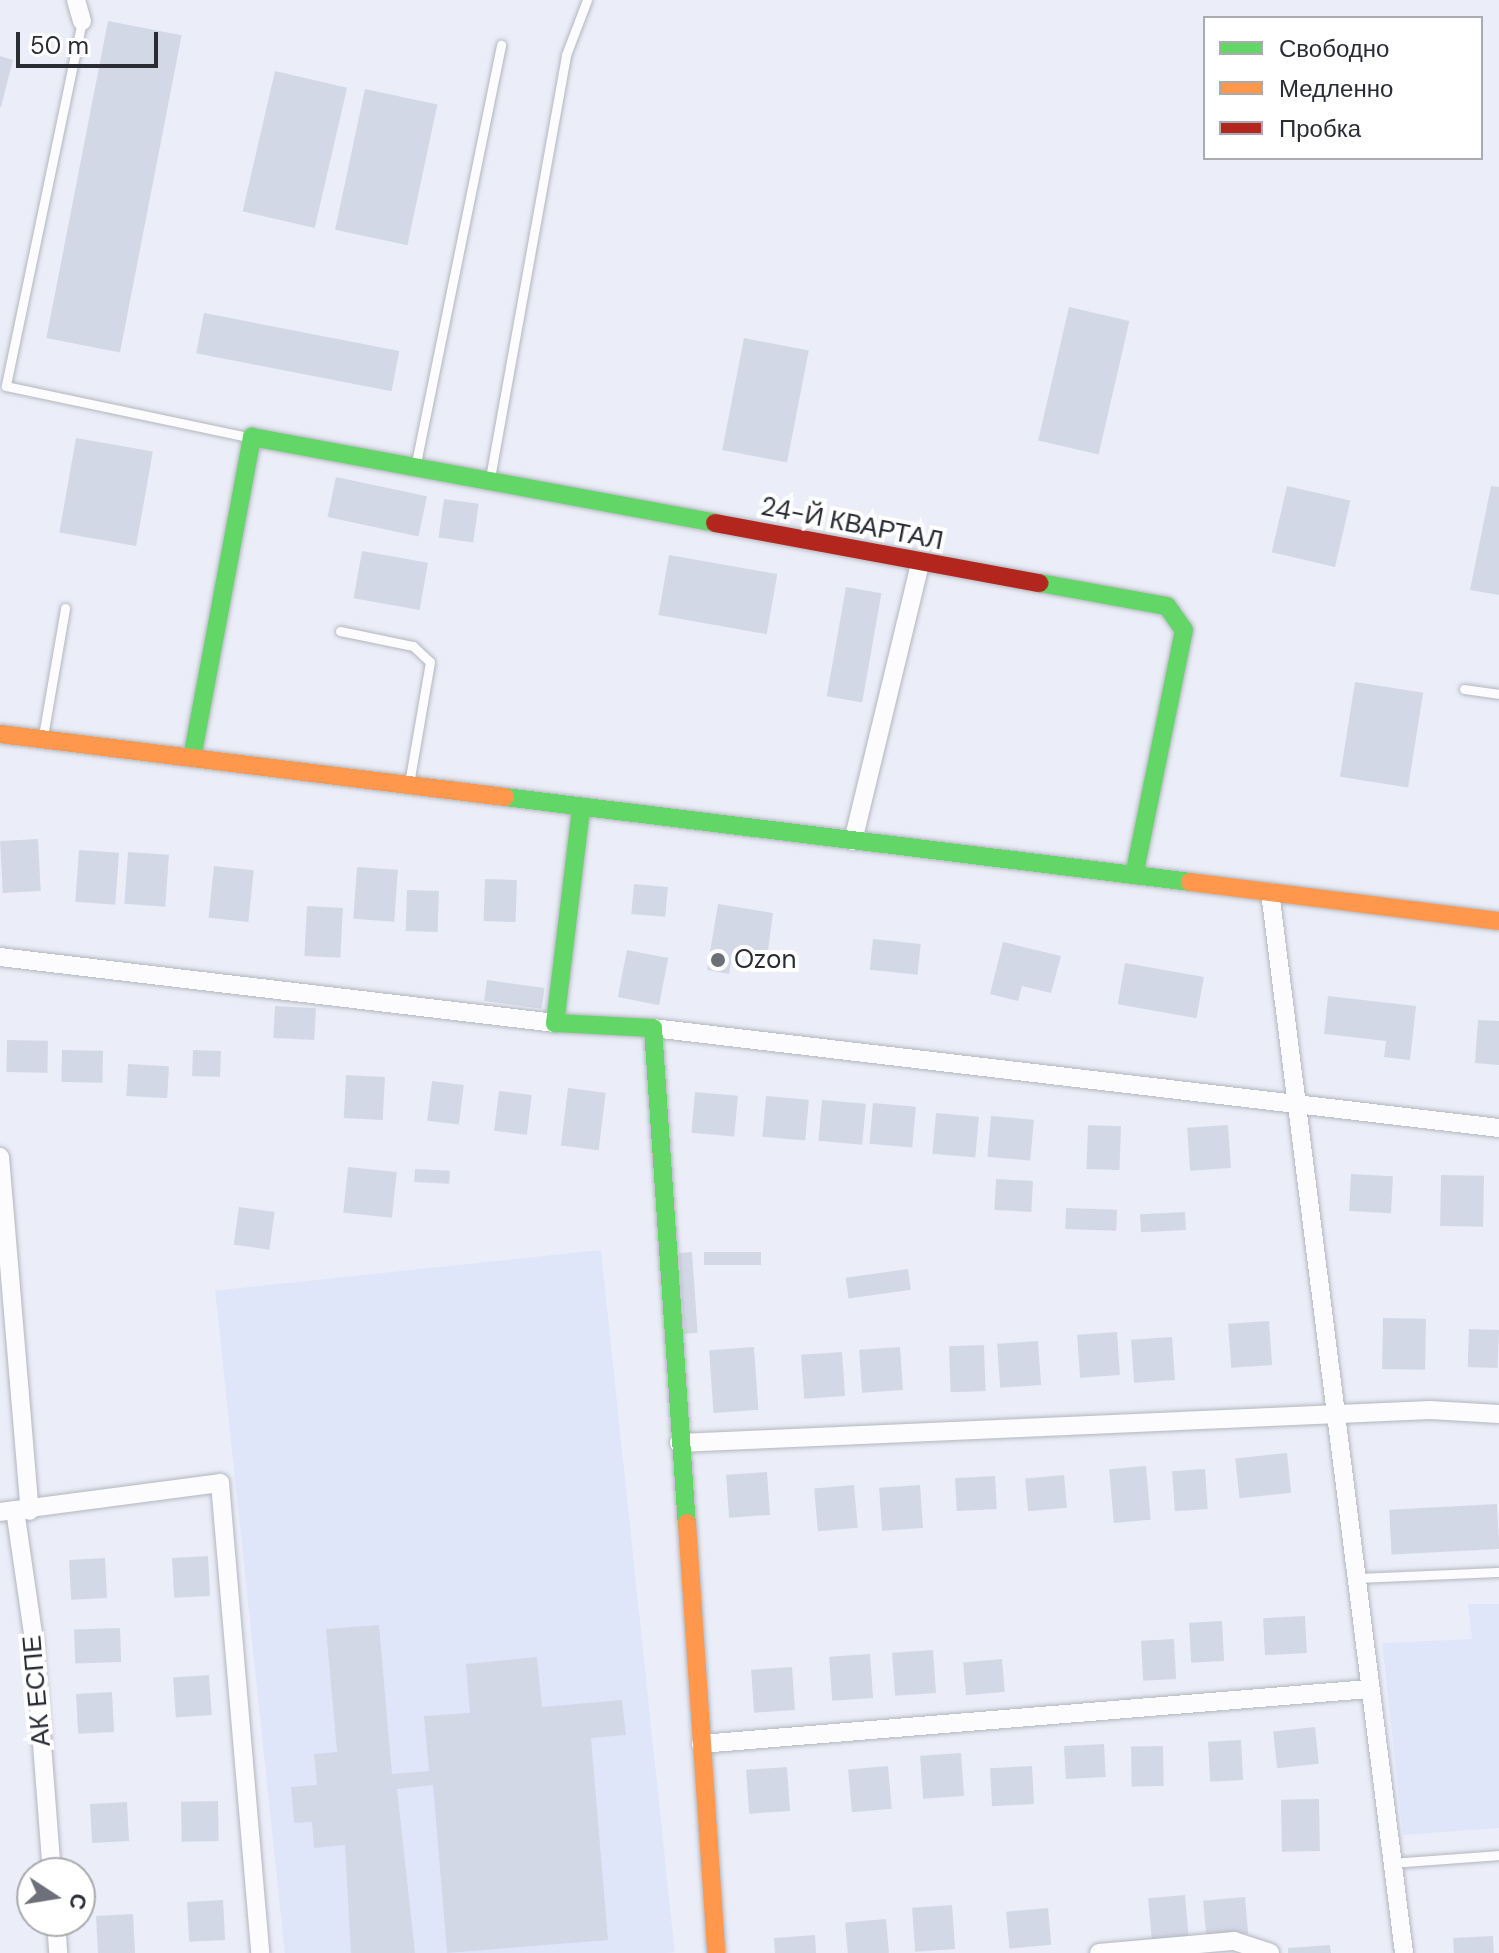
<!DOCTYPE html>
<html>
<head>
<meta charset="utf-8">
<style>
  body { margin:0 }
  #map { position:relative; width:1499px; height:1953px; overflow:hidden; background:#ebeef8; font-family:"DM Sans",sans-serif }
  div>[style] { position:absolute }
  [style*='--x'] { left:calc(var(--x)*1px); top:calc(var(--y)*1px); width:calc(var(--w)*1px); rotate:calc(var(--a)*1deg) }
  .built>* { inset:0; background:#e0e6fa; transform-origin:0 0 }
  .building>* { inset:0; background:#d3d8e7; transform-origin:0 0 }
  .roads { filter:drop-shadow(0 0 2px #b3b6be) drop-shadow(0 0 2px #b3b6be) }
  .lane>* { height:9px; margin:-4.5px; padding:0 4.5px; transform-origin:4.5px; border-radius:4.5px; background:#fcfcfe }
  .street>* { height:18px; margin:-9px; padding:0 9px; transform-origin:9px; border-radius:9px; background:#fcfcfe }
  .fast>* { height:18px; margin:-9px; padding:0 9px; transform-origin:9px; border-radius:9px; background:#63d668 }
  .slow>* { height:18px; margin:-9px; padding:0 9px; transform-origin:9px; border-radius:9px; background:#ff974d }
  .jam>* { height:18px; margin:-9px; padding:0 9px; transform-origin:9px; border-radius:9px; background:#b3261e }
  .dots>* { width:22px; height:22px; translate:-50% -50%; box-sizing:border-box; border:4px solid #fff; border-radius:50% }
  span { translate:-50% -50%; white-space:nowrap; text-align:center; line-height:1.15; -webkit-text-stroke:8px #fff; paint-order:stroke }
  .street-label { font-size:26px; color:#2a2c34 }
  .poi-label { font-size:26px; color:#2a2c34 }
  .left { translate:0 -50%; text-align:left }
  .legend { position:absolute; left:1203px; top:16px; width:280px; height:144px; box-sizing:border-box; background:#fff; border:2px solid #aaabae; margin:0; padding:10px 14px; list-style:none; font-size:24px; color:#2a2c34 }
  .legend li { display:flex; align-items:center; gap:16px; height:40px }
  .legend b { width:40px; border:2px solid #aaabae }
  .north { position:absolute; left:16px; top:1857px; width:80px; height:80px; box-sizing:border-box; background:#fff; border:2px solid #aaabae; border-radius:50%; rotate:102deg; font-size:22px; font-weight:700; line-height:32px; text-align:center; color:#2a2c34 }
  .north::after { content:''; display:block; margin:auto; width:28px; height:36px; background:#6e7079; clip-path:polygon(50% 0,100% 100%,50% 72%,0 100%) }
  .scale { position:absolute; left:16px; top:32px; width:142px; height:36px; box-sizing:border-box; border:4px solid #2a2c34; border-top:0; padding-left:10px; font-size:24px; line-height:28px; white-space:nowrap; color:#2a2c34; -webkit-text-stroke:6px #fff; paint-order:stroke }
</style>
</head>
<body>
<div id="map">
  <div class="built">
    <i style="left:601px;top:1250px;width:706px;height:388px;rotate:84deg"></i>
    <i style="clip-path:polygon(1468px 1604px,1499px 1604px,1499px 1828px,1403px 1835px,1382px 1643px,1472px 1639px)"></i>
  </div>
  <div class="building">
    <i style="left:108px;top:21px;width:75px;height:323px;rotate:11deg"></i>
    <i style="clip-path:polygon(0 56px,13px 60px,1px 107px,0 107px)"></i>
    <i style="left:275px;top:71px;width:74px;height:144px;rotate:13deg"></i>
    <i style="left:365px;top:89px;width:74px;height:144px;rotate:12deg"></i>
    <i style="left:1069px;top:307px;width:62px;height:137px;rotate:13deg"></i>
    <i style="left:204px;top:313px;width:199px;height:41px;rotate:11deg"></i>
    <i style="left:744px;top:338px;width:66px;height:114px;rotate:11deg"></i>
    <i style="left:76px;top:438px;width:78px;height:96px;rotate:10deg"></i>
    <i style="left:336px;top:477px;width:93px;height:41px;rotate:12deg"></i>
    <i style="left:1287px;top:486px;width:65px;height:68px;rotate:13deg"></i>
    <i style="clip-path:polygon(1491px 486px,1499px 487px,1499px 595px,1470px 590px)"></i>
    <i style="left:444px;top:499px;width:35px;height:39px;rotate:8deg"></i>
    <i style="left:362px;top:551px;width:67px;height:48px;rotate:10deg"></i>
    <i style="left:669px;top:555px;width:110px;height:61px;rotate:10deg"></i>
    <i style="left:846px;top:587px;width:36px;height:111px;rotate:10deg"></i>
    <i style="left:1355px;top:682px;width:69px;height:96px;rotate:9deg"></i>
    <i style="left:38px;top:839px;width:52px;height:38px;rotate:87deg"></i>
    <i style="left:79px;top:850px;width:40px;height:52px;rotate:4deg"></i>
    <i style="left:128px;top:852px;width:41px;height:52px;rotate:4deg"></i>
    <i style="left:214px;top:866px;width:40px;height:52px;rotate:6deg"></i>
    <i style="left:357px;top:867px;width:41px;height:52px;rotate:4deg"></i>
    <i style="left:485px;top:879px;width:32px;height:42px;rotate:2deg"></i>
    <i style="left:634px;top:884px;width:34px;height:30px;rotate:5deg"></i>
    <i style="left:407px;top:890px;width:32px;height:41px;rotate:2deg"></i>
    <i style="clip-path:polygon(718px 904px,773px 913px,767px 958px,733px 952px,729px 974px,707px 970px)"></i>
    <i style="left:307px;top:906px;width:36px;height:50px;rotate:3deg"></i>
    <i style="left:873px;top:939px;width:48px;height:31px;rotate:6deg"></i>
    <i style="clip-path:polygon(1003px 942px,1061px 956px,1051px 993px,1022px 986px,1018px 1001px,990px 994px)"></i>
    <i style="left:627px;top:950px;width:42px;height:48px;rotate:11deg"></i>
    <i style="left:1125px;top:963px;width:80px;height:42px;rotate:10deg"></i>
    <i style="left:487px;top:980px;width:58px;height:21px;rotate:8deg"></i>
    <i style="clip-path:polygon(1328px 996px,1416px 1006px,1410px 1060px,1384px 1057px,1386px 1041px,1324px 1034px)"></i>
    <i style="left:275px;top:1006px;width:41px;height:32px;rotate:3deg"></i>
    <i style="clip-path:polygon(1478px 1020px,1499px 1021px,1499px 1065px,1475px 1063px)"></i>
    <i style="left:7px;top:1040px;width:41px;height:32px;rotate:1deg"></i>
    <i style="left:62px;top:1050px;width:41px;height:32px;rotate:1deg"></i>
    <i style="left:193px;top:1050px;width:28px;height:26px;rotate:2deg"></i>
    <i style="left:128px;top:1064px;width:41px;height:32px;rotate:3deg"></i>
    <i style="left:346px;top:1075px;width:39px;height:43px;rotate:3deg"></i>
    <i style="left:432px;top:1081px;width:32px;height:40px;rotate:7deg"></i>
    <i style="left:568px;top:1088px;width:38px;height:58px;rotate:7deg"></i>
    <i style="left:499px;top:1091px;width:33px;height:40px;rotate:7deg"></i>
    <i style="left:695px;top:1092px;width:43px;height:41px;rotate:5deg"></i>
    <i style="left:766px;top:1096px;width:43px;height:41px;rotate:5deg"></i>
    <i style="left:822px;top:1100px;width:44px;height:41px;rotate:5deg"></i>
    <i style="left:873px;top:1103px;width:43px;height:41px;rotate:5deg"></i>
    <i style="left:936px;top:1113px;width:43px;height:41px;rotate:5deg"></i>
    <i style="left:991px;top:1116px;width:43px;height:41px;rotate:5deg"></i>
    <i style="left:1088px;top:1125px;width:33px;height:44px;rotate:2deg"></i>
    <i style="left:1228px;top:1125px;width:43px;height:41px;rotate:86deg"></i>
    <i style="left:348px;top:1167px;width:49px;height:46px;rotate:6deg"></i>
    <i style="left:415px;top:1169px;width:35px;height:13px;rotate:3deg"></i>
    <i style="left:1351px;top:1174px;width:42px;height:37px;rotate:3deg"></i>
    <i style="left:1441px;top:1175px;width:43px;height:51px;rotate:1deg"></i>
    <i style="left:996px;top:1179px;width:37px;height:31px;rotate:3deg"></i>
    <i style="left:239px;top:1207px;width:36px;height:38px;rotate:8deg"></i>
    <i style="left:1066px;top:1208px;width:51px;height:21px;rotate:2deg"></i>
    <i style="left:1185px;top:1212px;width:18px;height:45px;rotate:87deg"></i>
    <i style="left:692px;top:1252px;width:81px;height:13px;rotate:86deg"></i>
    <i style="left:761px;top:1252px;width:13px;height:57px;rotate:90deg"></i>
    <i style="left:908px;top:1269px;width:21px;height:63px;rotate:82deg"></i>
    <i style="left:1383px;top:1318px;width:43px;height:51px;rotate:1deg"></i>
    <i style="left:1269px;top:1321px;width:44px;height:41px;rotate:86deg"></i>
    <i style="left:1469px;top:1329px;width:30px;height:38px;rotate:2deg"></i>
    <i style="left:1117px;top:1332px;width:43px;height:40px;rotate:86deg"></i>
    <i style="left:1172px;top:1337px;width:43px;height:41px;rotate:86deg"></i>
    <i style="left:1038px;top:1341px;width:44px;height:41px;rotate:86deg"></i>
    <i style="left:984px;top:1345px;width:46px;height:35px;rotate:88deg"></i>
    <i style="left:754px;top:1347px;width:63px;height:45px;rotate:86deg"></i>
    <i style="left:900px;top:1347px;width:43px;height:41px;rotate:86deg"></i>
    <i style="left:842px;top:1352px;width:44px;height:41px;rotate:86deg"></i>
    <i style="left:1287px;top:1453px;width:40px;height:52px;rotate:84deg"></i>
    <i style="left:1146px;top:1466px;width:54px;height:37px;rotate:85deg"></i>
    <i style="left:1205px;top:1469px;width:40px;height:33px;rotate:86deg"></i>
    <i style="left:767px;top:1472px;width:43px;height:41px;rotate:86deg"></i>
    <i style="left:1064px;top:1475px;width:33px;height:39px;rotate:85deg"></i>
    <i style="left:995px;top:1476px;width:33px;height:40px;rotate:87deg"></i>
    <i style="left:854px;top:1485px;width:43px;height:40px;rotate:85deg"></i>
    <i style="left:920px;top:1485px;width:43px;height:41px;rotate:86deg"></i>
    <i style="left:1497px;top:1504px;width:45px;height:108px;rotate:87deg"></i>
    <i style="left:208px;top:1556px;width:40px;height:36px;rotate:87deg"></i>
    <i style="left:105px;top:1558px;width:40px;height:36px;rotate:87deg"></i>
    <i style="left:1305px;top:1616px;width:37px;height:42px;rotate:87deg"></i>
    <i style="left:1222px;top:1621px;width:40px;height:33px;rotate:87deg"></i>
    <i style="clip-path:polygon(379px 1625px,392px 1774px,429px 1771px,424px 1716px,470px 1713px,466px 1664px,537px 1657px,542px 1707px,622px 1700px,626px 1735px,591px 1738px,608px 1940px,447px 1953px,433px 1785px,397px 1789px,415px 1953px,351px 1953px,345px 1845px,314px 1848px,312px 1822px,294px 1823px,291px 1787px,317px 1785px,314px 1754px,337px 1752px,326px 1629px)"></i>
    <i style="left:120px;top:1628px;width:34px;height:46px;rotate:88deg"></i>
    <i style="left:1174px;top:1639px;width:40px;height:33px;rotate:87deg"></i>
    <i style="left:933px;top:1650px;width:43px;height:41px;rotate:86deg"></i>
    <i style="left:870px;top:1654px;width:44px;height:41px;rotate:86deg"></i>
    <i style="left:1002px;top:1659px;width:33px;height:39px;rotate:85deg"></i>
    <i style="left:792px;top:1667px;width:43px;height:41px;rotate:86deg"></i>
    <i style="left:209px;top:1675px;width:40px;height:36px;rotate:86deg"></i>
    <i style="left:112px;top:1692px;width:40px;height:36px;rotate:87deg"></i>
    <i style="left:1315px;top:1727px;width:37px;height:42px;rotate:84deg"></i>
    <i style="left:1241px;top:1740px;width:40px;height:33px;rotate:87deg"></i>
    <i style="left:1104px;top:1744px;width:33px;height:40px;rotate:87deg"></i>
    <i style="left:1163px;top:1746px;width:40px;height:32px;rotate:89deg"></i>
    <i style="left:961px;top:1753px;width:43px;height:41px;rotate:86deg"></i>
    <i style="left:888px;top:1766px;width:43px;height:40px;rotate:85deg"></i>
    <i style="left:1032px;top:1766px;width:38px;height:42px;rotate:87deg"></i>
    <i style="left:787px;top:1767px;width:44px;height:41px;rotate:86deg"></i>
    <i style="left:1319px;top:1799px;width:52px;height:38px;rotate:89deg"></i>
    <i style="left:218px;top:1801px;width:40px;height:37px;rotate:89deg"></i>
    <i style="left:127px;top:1802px;width:39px;height:37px;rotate:87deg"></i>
    <i style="left:1185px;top:1895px;width:42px;height:37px;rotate:85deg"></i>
    <i style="left:1245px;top:1897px;width:37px;height:42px;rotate:85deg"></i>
    <i style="left:223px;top:1900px;width:40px;height:36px;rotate:87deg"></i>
    <i style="left:952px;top:1905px;width:44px;height:40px;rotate:86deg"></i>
    <i style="left:1048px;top:1908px;width:37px;height:42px;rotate:85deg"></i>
    <i style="left:133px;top:1914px;width:39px;height:37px;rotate:87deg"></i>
    <i style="left:886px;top:1919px;width:34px;height:41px;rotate:85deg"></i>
    <i style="clip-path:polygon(815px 1935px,816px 1953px,775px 1953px,774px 1938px)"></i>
    <i style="left:1493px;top:1936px;width:17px;height:40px;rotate:87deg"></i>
    <i style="clip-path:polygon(1330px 1945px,1331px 1953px,1288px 1953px,1288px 1948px)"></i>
  </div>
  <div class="roads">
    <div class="lane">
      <i style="--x:82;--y:21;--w:373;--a:101.8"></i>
      <i style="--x:6;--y:386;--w:248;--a:11.9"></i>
      <i style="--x:416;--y:463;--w:427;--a:-78.5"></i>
      <i style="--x:490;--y:478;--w:430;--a:-79.8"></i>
      <i style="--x:566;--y:55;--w:59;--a:-69.1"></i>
      <i style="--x:340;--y:631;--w:75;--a:11.6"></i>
      <i style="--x:413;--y:646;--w:23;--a:43"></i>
      <i style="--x:430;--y:662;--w:123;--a:99.8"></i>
      <i style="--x:1464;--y:689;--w:35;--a:8"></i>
      <i style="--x:43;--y:736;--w:130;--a:-80.2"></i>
      <i style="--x:1356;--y:1578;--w:143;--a:-2.4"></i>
      <i style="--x:1392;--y:1863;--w:107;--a:-4.3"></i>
    </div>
    <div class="street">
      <i style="--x:76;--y:0;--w:22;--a:74"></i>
      <i style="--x:853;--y:841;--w:284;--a:-76.4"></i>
      <i style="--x:1270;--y:892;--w:1069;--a:82.8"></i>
      <i style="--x:0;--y:957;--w:559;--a:6.78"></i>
      <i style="--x:653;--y:1028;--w:852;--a:6.74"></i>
      <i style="--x:0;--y:1157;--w:355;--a:85.2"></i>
      <i style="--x:679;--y:1443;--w:752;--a:-2.52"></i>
      <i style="--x:1430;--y:1410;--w:69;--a:3.3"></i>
      <i style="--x:15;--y:1510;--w:131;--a:81.7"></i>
      <i style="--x:34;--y:1640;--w:234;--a:85.6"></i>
      <i style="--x:0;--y:1512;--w:222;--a:-7.5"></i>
      <i style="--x:220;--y:1483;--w:472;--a:85.1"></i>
      <i style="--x:701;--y:1744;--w:670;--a:-4.71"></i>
      <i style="--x:56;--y:1921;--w:32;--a:86"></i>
      <i style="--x:1099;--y:1953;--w:136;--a:-5.1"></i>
      <i style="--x:1234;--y:1941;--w:38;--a:18"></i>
    </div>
    <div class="fast">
      <i style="--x:1040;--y:583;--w:129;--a:10.3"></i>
      <i style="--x:1167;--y:606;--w:29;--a:55"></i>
      <i style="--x:1184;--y:630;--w:250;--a:101.5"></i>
      <i style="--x:192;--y:758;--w:327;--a:-79.4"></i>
      <i style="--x:252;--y:437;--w:471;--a:10.5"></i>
      <i style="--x:505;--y:797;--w:690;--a:7.07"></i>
      <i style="--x:581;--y:809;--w:216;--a:96.9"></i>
      <i style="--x:555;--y:1023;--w:98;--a:2.9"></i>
      <i style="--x:653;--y:1028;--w:496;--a:86.1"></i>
    </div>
    <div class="slow">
      <i style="--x:0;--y:734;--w:509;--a:7.11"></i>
      <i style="--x:1190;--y:882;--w:311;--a:7.2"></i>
      <i style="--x:687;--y:1523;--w:431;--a:86.1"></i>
    </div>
    <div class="jam">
      <i style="--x:715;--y:523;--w:330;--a:10.5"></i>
    </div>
  </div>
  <div class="dots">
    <i style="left:718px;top:960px;background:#6e7079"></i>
  </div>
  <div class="street-label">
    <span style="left:852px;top:524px;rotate:11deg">24-Й КВАРТАЛ</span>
    <span style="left:37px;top:1691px;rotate:-95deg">АК ЕСПЕ</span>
  </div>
  <div class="poi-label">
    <span class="left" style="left:734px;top:960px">Ozon</span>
  </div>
  <ul class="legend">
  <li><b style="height:10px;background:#63d668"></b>Свободно</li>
  <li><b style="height:10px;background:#ff974d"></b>Медленно</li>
  <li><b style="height:10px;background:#b3261e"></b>Пробка</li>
  </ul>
  <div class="north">С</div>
  <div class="scale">50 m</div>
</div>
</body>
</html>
